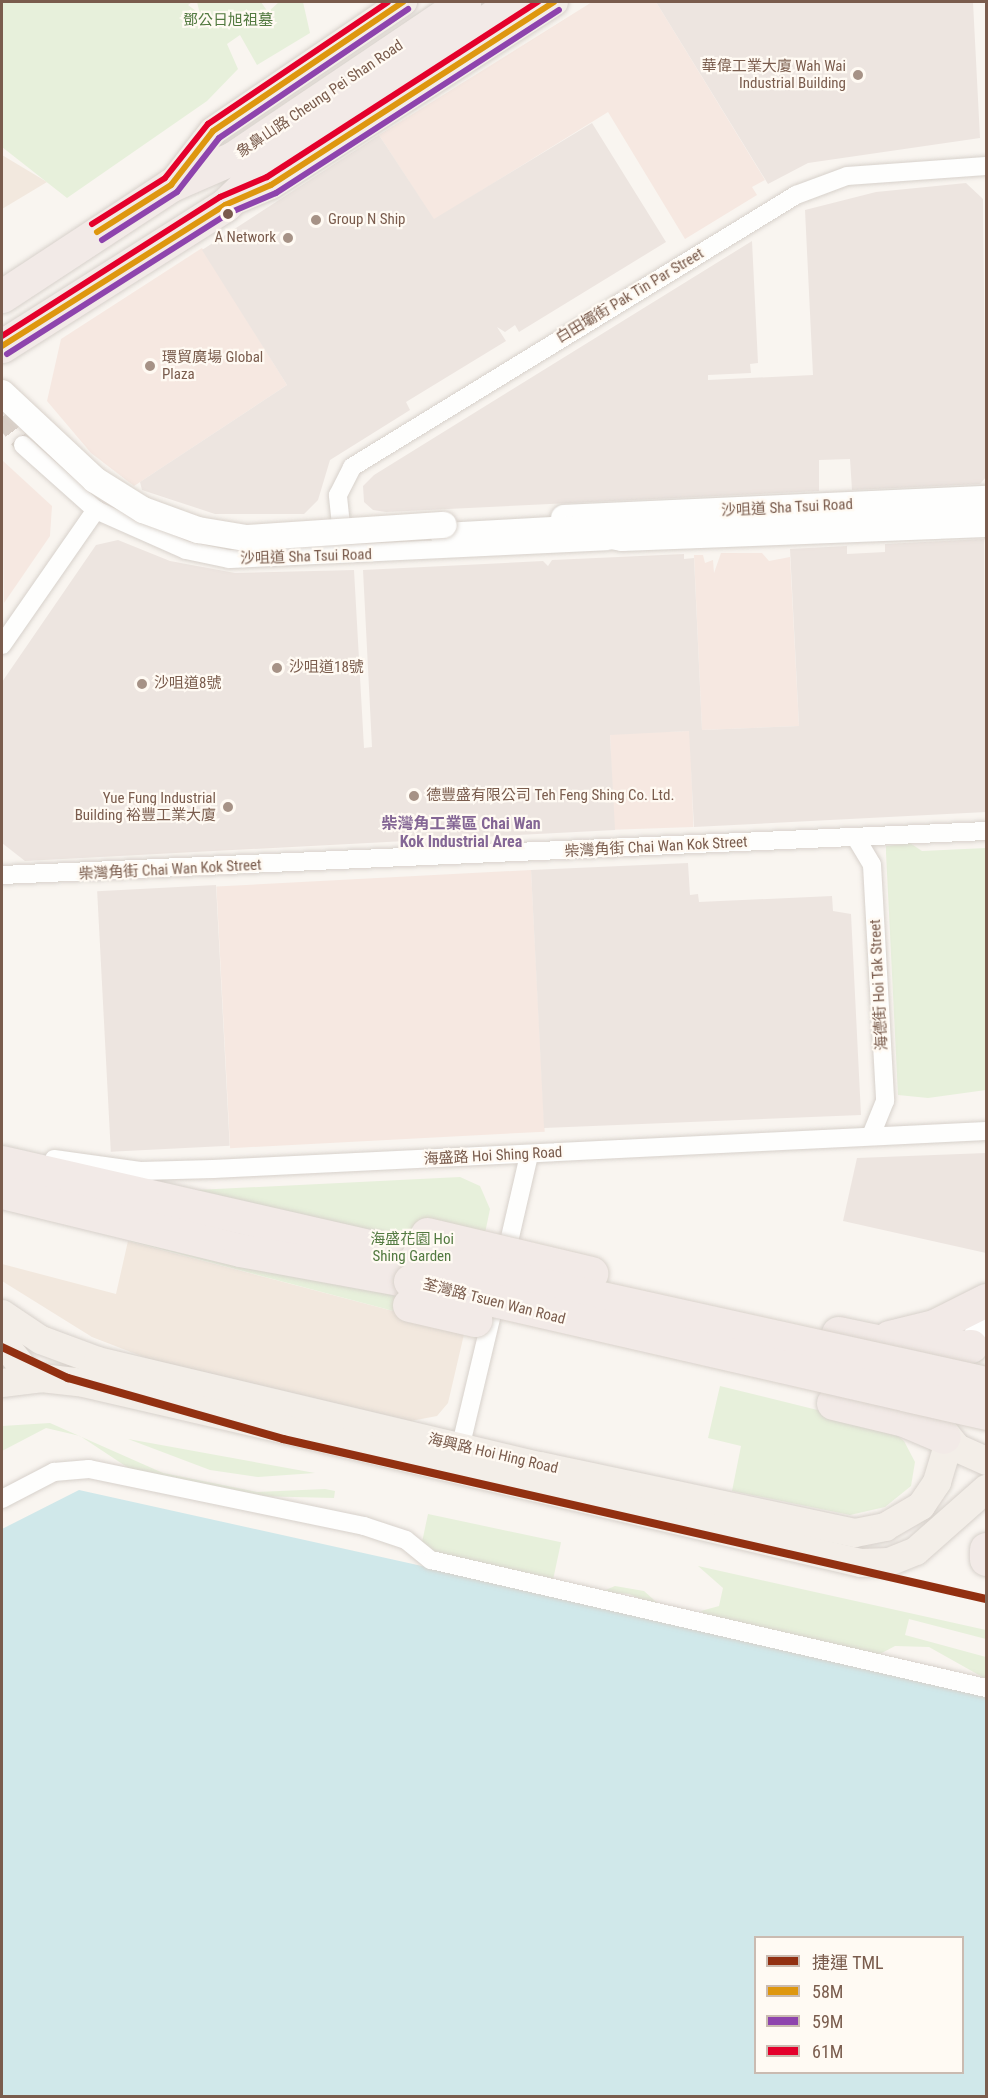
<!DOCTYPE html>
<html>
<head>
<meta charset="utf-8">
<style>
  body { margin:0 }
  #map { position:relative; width:988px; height:2098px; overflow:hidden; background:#f9f5f0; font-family:"Roboto Condensed","Noto Sans TC",sans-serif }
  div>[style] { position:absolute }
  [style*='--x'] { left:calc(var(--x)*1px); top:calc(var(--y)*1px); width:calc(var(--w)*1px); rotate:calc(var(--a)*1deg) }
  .residential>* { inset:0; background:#f2e8de }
  .commercial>* { inset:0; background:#f6e8e1; transform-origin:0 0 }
  .industrial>* { inset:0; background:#ede5e0; transform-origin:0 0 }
  .green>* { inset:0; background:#e7f0db; transform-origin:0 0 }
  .water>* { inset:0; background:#d0e8ea }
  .street-tunnel>* { height:18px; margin-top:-9px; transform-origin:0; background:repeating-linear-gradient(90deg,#d9cfc7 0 18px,transparent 0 27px) }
  .roads { filter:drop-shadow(0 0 2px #d7d1cb) drop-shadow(0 0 2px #d7d1cb) }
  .street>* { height:18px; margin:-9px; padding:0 9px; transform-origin:9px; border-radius:9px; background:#fefefd }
  .secondary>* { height:26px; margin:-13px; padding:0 13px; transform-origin:13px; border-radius:13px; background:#fefefd }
  .primary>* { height:28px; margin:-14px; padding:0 14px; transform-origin:14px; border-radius:14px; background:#f3eee8 }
  .highway>* { height:33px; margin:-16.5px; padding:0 16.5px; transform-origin:16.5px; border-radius:16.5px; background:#f2eae7 }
  .bridges { filter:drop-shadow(0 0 2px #d9d2cb) drop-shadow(0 0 2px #d9d2cb) }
  .secondary-bridge>* { height:26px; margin:-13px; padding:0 13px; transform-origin:13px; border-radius:13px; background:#fefefd }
  .highway-bridge>* { height:33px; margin:-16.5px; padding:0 16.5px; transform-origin:16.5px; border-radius:16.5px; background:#f2eae7 }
  .bus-1>* { height:6px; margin:-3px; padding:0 3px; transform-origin:3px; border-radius:3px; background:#de970f }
  .bus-2>* { height:6px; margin:-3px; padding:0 3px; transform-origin:3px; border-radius:3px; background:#8e44ad }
  .bus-3>* { height:6px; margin:-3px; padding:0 3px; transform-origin:3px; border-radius:3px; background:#e4002b }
  .metro-1>* { height:8px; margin:-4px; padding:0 4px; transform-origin:4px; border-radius:4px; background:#923011 }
  .dots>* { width:16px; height:16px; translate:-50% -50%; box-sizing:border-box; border:3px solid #fffaf3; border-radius:50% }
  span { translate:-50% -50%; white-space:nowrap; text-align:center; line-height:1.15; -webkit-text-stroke:4.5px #fffaf3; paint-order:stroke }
  .park-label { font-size:15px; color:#537a41 }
  .poi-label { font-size:15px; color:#7a5c4d }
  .right { translate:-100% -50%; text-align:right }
  .left { translate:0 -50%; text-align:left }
  .street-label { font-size:15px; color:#7a5c4d }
  .neighbourhood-label { font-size:16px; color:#846695; font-weight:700 }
  .frame { position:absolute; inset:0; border:3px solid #7a5c4d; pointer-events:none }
  .legend { position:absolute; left:754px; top:1936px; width:210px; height:138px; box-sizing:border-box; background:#fffaf3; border:2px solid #cabbb1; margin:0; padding:8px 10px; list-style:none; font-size:18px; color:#7a5c4d }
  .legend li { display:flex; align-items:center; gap:12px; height:30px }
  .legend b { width:30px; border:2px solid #cabbb1 }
</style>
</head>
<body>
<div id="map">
  <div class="residential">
    <i style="clip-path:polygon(2px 155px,47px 182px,2px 209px)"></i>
    <i style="clip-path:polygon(128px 1241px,465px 1330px,448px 1403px,437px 1416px,411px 1421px,149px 1359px,92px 1337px,2px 1281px,2px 1264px,116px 1294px)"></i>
  </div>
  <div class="commercial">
    <i style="clip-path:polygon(592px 2px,656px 2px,765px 180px,752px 187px,757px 195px,685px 239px,608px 112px,434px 220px,379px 135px)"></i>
    <i style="clip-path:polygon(202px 248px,287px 385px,134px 486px,91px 453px,47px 401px,61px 339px)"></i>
    <i style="clip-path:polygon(2px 460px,52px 506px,50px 536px,4px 603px)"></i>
    <i style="clip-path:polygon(721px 553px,762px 553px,769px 561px,790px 557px,799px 726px,702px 730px,694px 555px,703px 555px,705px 563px,713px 560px,714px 573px)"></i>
    <i style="left:690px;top:731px;width:96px;height:80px;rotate:88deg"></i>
    <i style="left:531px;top:870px;width:262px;height:315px;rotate:87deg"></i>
  </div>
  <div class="industrial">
    <i style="clip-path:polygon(656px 2px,973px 2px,980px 138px,808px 163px,768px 184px)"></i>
    <i style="clip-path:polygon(592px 123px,666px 242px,519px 332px,515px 325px,505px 332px,497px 327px,506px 341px,406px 402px,410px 410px,330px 460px,318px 500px,304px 514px,215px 514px,142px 490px,140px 482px,287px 385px,202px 250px,379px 135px,434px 219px)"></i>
    <i style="clip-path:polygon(966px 183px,983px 199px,986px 477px,980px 484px,852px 490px,850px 459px,819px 460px,819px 491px,386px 512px,373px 510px,364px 502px,363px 486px,374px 475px,752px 241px,758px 363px,750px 364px,751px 373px,708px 375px,708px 380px,813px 375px,805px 210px,876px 192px)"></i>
    <i style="clip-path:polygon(984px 539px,986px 812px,694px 827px,689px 731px,610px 735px,615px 830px,25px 861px,2px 843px,2px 682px,96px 545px,118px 540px,170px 561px,235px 573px,354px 570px,364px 748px,372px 747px,363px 570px,543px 561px,548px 566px,552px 560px,684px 554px,684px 559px,694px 558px,702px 730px,799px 726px,790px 549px,847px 546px,847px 554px,885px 552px,885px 544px)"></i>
    <i style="clip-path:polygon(688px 863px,690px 895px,698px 894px,699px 902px,832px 896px,833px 911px,851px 914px,861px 1115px,544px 1128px,531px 870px)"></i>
    <i style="left:216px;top:885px;width:261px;height:119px;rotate:87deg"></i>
    <i style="clip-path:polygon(986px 1153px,986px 1253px,843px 1221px,857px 1158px)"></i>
  </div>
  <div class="green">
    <i style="clip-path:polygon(2px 2px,192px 2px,188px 5px,200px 14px,197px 2px,261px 2px,268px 12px,279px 2px,303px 2px,310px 33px,257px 65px,240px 35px,227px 44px,238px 69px,207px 101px,67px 198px,2px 147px)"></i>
    <i style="clip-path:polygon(910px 843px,922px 851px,986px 848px,986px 1090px,928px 1098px,898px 1095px,886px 853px,886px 846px)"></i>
    <i style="clip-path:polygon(460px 1177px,480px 1186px,490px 1209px,465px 1330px,130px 1241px,138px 1202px,176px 1191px)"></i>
    <i style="clip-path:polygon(720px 1386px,886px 1427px,904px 1441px,915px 1462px,911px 1486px,885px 1507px,850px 1515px,732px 1491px,741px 1446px,708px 1438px)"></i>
    <i style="clip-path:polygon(50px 1423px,163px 1473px,257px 1492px,325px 1489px,335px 1491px,334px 1498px,252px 1496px,130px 1469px,80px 1436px,46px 1428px,2px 1451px,2px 1426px)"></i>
    <i style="clip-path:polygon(128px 1439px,315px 1473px,258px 1477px,210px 1470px)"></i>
    <i style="left:428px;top:1514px;width:136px;height:37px;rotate:12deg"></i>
    <i style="clip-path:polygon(698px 1566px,986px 1630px,986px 1639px,909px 1619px,905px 1635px,986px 1657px,986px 1679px,929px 1647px,895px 1646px,878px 1655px,710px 1622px,701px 1611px,719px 1606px,723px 1588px)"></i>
    <i style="clip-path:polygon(615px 1586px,644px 1591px,664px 1609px,629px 1594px,601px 1592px)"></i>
  </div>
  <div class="water">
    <i style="clip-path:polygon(evenodd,79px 1490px,986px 1691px,986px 2096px,2px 2096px,2px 1529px,79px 1490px,756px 1938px,962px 1938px,962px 2072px,756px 2072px,756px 1938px)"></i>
  </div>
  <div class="street-tunnel">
    <i style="--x:2;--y:417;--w:35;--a:53"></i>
  </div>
  <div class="roads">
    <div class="street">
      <i style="--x:23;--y:445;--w:98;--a:41.7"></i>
      <i style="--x:96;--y:510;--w:98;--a:24"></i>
      <i style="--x:186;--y:550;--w:44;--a:11.8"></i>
      <i style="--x:229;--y:559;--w:379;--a:-2.7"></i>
      <i style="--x:341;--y:525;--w:30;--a:-96"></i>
      <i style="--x:338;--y:495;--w:31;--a:-63"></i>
      <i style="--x:352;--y:467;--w:521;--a:-31.49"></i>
      <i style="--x:796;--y:195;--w:54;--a:-20.4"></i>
      <i style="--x:847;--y:176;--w:139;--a:-4.1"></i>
      <i style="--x:2;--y:645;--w:165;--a:-55.2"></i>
      <i style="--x:856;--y:838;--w:31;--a:59"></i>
      <i style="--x:872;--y:865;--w:236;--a:86.8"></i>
      <i style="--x:885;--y:1101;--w:35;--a:112"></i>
      <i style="--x:2;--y:875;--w:985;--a:-2.56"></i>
      <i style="--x:54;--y:1159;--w:87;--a:7.9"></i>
      <i style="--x:140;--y:1171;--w:73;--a:-1.6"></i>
      <i style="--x:213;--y:1169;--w:774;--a:-2.81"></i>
      <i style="--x:505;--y:1259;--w:107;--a:-77"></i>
      <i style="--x:458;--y:1457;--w:155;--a:-76.6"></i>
      <i style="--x:2;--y:1499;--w:59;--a:-27.4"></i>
      <i style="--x:54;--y:1472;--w:35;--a:-5"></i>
      <i style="--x:89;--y:1469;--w:281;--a:11.7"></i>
      <i style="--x:364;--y:1526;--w:44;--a:18.4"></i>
      <i style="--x:406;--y:1540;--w:32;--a:39"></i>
      <i style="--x:431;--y:1560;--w:570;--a:12.99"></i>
    </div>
    <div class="secondary">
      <i style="--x:564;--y:518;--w:422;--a:-2.6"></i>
      <i style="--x:444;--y:536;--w:126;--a:-3.2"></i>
      <i style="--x:570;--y:529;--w:53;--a:9.8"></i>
      <i style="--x:622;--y:538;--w:364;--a:-2.2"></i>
      <i style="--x:975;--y:1344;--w:44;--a:-75.7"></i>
    </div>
    <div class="primary">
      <i style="--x:171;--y:185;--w:68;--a:-52.1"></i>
      <i style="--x:213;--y:131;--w:230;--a:-34.2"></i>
      <i style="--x:233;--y:201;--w:41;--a:-22.8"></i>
      <i style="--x:271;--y:185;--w:337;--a:-32.9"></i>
      <i style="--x:2;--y:1314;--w:47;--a:33.7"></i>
      <i style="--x:41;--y:1340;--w:61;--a:20.2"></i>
      <i style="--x:98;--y:1361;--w:454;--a:13.4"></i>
      <i style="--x:540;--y:1466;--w:322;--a:12"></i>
      <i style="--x:855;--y:1533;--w:31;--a:-11"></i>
      <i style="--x:885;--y:1527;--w:42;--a:-30.3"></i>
      <i style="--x:921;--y:1506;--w:29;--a:-56"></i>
      <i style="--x:937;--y:1482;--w:42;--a:-73.3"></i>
      <i style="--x:2;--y:1341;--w:48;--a:51.7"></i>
      <i style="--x:2;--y:1383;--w:39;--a:-7"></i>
      <i style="--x:41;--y:1378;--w:43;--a:6.6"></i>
      <i style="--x:84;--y:1383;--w:798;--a:13.04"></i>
      <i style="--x:861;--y:1563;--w:28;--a:-2"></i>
      <i style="--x:889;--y:1562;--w:29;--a:-22"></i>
      <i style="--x:916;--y:1551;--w:94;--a:-41.5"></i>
      <i style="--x:941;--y:1428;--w:26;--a:51"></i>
      <i style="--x:957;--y:1448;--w:32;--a:24"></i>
    </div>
    <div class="highway">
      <i style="--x:2;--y:296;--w:202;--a:-33.3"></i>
      <i style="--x:171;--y:185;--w:68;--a:-23.5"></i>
      <i style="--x:233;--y:158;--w:279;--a:-34"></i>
      <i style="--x:2;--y:346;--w:264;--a:-32.3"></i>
      <i style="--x:225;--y:205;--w:49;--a:-44.2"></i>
      <i style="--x:260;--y:171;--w:306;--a:-33.5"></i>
      <i style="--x:2;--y:1162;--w:426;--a:12.9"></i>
      <i style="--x:2;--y:1192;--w:245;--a:13.7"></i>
      <i style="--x:240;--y:1250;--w:173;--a:10.3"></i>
      <i style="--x:838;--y:1333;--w:84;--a:11.7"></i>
      <i style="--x:920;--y:1350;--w:51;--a:-4.5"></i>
      <i style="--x:889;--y:1337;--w:46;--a:-13.7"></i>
      <i style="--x:934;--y:1326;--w:58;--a:-26.6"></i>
      <i style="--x:833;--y:1403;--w:73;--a:13.5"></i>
      <i style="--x:904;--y:1420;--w:43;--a:23"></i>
      <i style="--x:986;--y:1549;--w:10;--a:90"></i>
    </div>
  </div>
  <div class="bridges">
    <div class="secondary-bridge">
      <i style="--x:2;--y:393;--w:127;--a:43.1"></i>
      <i style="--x:95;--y:480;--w:57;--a:32"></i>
      <i style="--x:143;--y:510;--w:59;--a:20"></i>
      <i style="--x:198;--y:530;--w:49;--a:9.5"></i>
      <i style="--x:246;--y:538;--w:198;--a:-3.8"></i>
    </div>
    <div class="highway-bridge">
      <i style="--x:427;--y:1234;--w:169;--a:13.4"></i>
      <i style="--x:417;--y:1257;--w:583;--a:12.49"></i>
      <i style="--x:410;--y:1281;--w:591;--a:12.91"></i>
      <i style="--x:409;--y:1305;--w:68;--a:12.8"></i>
    </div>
  </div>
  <div class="bus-1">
    <i style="--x:97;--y:232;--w:88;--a:-32.4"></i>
    <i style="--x:171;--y:185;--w:68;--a:-52.1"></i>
    <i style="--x:213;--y:131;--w:230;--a:-34.2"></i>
    <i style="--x:2;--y:346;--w:264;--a:-32.3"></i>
    <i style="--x:225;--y:205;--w:50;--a:-23.5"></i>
    <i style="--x:271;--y:185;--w:337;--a:-32.9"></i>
  </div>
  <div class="bus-2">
    <i style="--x:102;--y:240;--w:89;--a:-32.6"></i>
    <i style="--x:177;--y:192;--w:68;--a:-52.1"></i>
    <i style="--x:219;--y:138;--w:229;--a:-34.3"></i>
    <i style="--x:7;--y:354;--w:263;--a:-32.4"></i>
    <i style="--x:229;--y:213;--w:51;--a:-23.1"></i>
    <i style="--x:276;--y:193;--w:337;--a:-32.9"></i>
  </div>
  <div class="bus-3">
    <i style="--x:92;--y:224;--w:86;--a:-32.2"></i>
    <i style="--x:165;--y:178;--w:69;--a:-51.5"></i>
    <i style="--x:208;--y:124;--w:217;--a:-34.1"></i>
    <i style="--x:2;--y:336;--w:259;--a:-32.5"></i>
    <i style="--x:220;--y:197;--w:51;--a:-23.1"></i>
    <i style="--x:267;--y:177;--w:323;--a:-32.9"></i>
  </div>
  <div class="metro-1">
    <i style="--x:2;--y:1347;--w:73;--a:25.2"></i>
    <i style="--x:68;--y:1378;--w:223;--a:15.8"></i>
    <i style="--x:283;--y:1439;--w:721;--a:12.82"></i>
  </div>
  <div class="dots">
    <i style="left:858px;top:75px;background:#a69286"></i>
    <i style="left:228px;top:214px;background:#7a5c4d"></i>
    <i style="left:316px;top:220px;background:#a69286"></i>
    <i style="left:288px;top:238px;background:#a69286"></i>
    <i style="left:150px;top:366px;background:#a69286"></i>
    <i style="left:277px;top:668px;background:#a69286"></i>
    <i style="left:142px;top:684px;background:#a69286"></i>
    <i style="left:414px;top:796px;background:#a69286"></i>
    <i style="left:228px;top:807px;background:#a69286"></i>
  </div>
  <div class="park-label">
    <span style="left:228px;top:21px">鄧公日旭祖墓</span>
    <span style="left:412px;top:1248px">海盛花園 Hoi<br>Shing Garden</span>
  </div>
  <div class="poi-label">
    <span class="right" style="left:846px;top:75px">華偉工業大廈 Wah Wai<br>Industrial Building</span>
    <span class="left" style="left:328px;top:220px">Group N Ship</span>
    <span class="right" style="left:276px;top:238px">A Network</span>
    <span class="left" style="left:162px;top:366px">環貿廣場 Global<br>Plaza</span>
    <span class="left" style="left:289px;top:668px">沙咀道18號</span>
    <span class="left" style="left:154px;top:684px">沙咀道8號</span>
    <span class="left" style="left:426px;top:796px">德豐盛有限公司 Teh Feng Shing Co. Ltd.</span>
    <span class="right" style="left:216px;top:807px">Yue Fung Industrial<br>Building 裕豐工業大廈</span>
  </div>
  <div class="street-label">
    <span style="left:320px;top:99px;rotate:-34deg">象鼻山路 Cheung Pei Shan Road</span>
    <span style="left:630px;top:296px;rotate:-31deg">白田壩街 Pak Tin Par Street</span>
    <span style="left:787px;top:508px;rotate:-3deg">沙咀道 Sha Tsui Road</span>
    <span style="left:306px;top:557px;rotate:-2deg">沙咀道 Sha Tsui Road</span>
    <span style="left:656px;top:847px;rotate:-3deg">柴灣角街 Chai Wan Kok Street</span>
    <span style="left:170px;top:870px;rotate:-3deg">柴灣角街 Chai Wan Kok Street</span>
    <span style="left:879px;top:985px;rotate:-93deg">海德街 Hoi Tak Street</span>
    <span style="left:493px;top:1156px;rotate:-3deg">海盛路 Hoi Shing Road</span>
    <span style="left:494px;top:1302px;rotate:14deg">荃灣路 Tsuen Wan Road</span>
    <span style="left:493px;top:1454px;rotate:13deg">海興路 Hoi Hing Road</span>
  </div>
  <div class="neighbourhood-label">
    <span style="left:461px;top:833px">柴灣角工業區 Chai Wan<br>Kok Industrial Area</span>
  </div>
  <div class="frame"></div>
  <ul class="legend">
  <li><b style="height:8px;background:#923011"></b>捷運 TML</li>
  <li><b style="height:8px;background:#de970f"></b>58M</li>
  <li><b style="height:8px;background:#8e44ad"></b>59M</li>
  <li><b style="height:8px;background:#e4002b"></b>61M</li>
  </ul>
</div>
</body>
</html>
